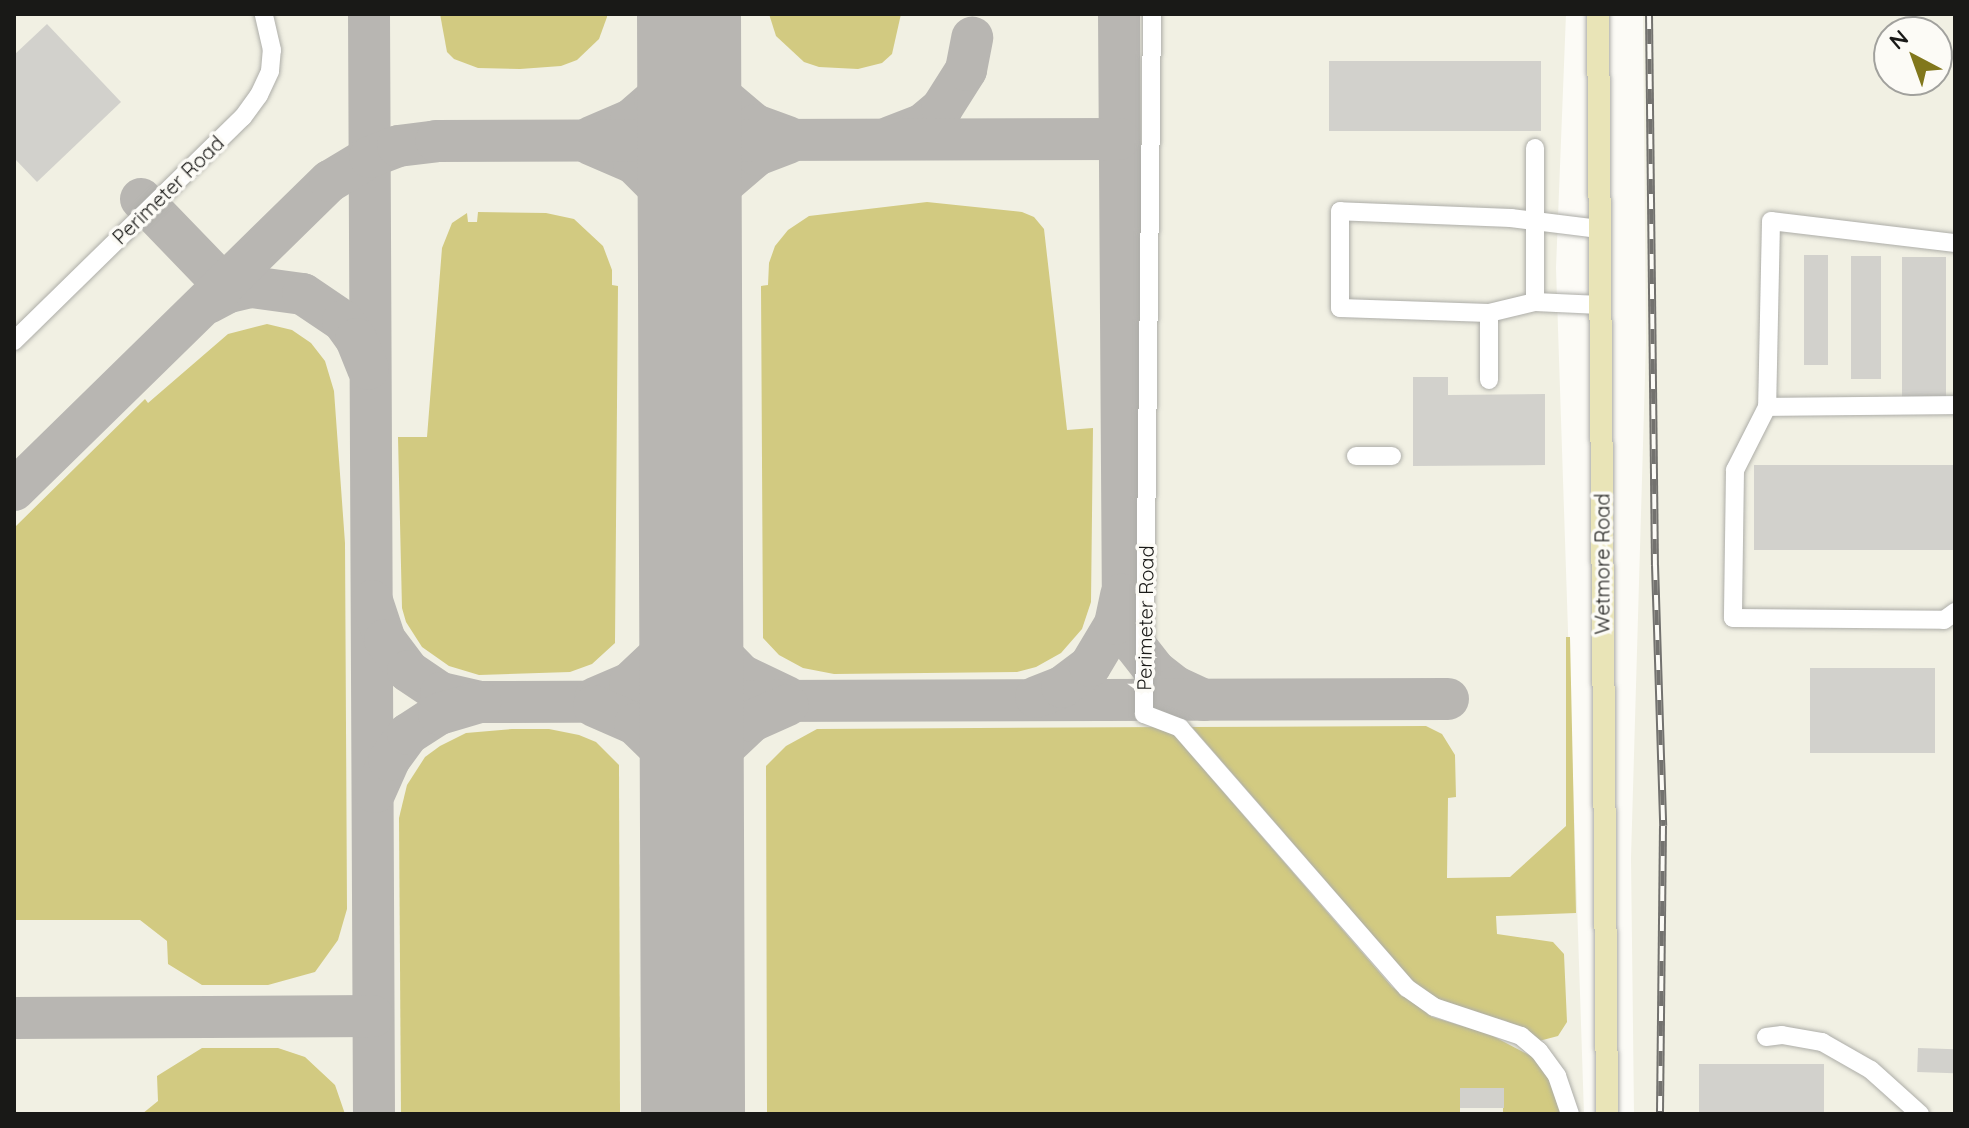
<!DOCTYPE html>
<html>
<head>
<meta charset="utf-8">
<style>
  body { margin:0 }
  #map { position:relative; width:1969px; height:1128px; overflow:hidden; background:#fcfbf6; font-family:Quicksand,sans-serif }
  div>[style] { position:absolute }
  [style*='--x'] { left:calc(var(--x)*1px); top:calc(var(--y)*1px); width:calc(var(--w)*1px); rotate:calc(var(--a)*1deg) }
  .built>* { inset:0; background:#f1f0e3 }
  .green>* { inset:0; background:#d2ca81 }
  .taxiway>* { height:42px; margin:-21px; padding:0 21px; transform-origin:21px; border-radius:21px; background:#b8b6b2 }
  .runway>* { height:104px; margin:-52px; padding:0 52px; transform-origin:52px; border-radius:52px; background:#b8b6b2 }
  .building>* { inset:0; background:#d2d1cc; transform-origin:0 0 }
  .roads { filter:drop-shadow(0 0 2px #adada8) drop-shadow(0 0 2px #adada8) }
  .minor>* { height:18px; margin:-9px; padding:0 9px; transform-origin:9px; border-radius:9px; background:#fff }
  .major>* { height:22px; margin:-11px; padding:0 11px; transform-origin:11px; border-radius:11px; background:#e9e4b7 }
  .rail>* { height:8px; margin-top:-4px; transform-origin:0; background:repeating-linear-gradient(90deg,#fcfbf6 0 15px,#73726f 0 30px); box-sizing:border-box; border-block:2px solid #73726f }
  span { translate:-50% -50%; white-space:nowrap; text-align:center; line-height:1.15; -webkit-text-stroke:7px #fcfbf6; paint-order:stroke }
  .street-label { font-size:20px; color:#191917 }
  .frame { position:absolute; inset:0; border:16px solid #191917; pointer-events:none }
  .north { position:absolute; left:1873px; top:16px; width:80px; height:80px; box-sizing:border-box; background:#fcfbf6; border:2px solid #a1a19d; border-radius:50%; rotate:319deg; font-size:22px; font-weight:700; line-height:32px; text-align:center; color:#191917 }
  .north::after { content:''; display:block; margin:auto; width:28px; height:36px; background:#81771c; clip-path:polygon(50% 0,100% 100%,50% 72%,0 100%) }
</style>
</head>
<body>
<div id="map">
  <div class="built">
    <i style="clip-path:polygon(14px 14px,1566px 14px,1556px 268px,1584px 1114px,14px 1114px)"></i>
    <i style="clip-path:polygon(evenodd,1643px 14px,1955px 14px,1955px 1114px,1634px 1114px,1631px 858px,1646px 341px,1643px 14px,1889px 32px,1937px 32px,1937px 80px,1889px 80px,1889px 32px)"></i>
  </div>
  <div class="green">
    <i style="clip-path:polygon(440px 14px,607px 14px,607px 17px,599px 39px,577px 60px,561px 66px,520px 69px,478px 68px,454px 59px,447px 52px)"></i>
    <i style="clip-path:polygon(769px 14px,901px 14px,892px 54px,882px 63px,858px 69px,819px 67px,804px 62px,776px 36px)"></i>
    <i style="clip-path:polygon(927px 202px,1022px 212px,1034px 217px,1044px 229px,1067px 430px,1093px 428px,1091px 602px,1082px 629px,1061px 653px,1036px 667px,1017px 672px,834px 674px,803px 668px,779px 655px,763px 638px,761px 286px,768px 285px,769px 263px,775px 246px,788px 230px,809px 216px)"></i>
    <i style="clip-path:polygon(478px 212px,546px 213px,574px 219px,603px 246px,612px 270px,612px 285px,618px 286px,615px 643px,592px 664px,570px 672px,479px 675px,449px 666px,422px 647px,406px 622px,402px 608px,398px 437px,427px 437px,442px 248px,452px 223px,467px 213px,468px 222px,477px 222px)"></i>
    <i style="clip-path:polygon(267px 324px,292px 330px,311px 343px,325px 361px,334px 391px,345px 543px,347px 909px,338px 940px,315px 972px,268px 985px,202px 985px,168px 964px,167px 941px,140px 920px,14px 920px,14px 528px,145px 399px,148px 403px,228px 334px)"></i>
    <i style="clip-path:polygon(1566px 637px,1570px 637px,1576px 913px,1496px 916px,1497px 934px,1553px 942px,1564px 954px,1567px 1022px,1558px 1036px,1539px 1041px,1506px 1021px,1456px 1008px,1423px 993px,1192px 727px,1426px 726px,1442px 734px,1455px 755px,1456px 797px,1448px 798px,1447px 878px,1510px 877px,1566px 826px)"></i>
    <i style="clip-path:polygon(1167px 727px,1392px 987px,1432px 1017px,1489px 1034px,1531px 1056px,1548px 1076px,1561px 1114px,1503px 1114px,1503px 1088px,1460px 1088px,1460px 1114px,767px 1114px,766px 766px,786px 746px,817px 729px)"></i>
    <i style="clip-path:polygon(512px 729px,549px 729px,579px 735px,596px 742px,619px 765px,620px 1114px,401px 1114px,399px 818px,407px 785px,425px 757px,440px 746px,466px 733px)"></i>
    <i style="clip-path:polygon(202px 1048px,278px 1048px,305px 1057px,335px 1085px,345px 1114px,142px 1114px,158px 1101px,157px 1076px)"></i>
  </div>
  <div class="taxiway">
    <i style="--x:369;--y:14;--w:1100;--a:89.74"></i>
    <i style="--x:1119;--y:14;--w:600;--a:89.62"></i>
    <i style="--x:1123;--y:614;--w:32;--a:70"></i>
    <i style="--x:1134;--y:644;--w:33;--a:52"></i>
    <i style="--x:1154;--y:670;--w:28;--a:38"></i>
    <i style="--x:1176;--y:687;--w:31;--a:25"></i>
    <i style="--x:689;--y:18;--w:51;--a:75.1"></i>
    <i style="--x:702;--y:67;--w:37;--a:56"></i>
    <i style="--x:723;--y:98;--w:42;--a:40.2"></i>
    <i style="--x:755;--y:125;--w:35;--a:20"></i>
    <i style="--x:591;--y:137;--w:43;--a:-23"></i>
    <i style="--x:631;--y:120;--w:32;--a:-41"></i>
    <i style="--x:655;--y:99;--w:41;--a:-59"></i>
    <i style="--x:676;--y:64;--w:48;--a:-74.2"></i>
    <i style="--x:890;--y:137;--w:34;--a:-21"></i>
    <i style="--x:922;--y:125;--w:26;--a:-40"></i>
    <i style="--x:942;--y:108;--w:45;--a:-57.7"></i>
    <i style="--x:966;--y:70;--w:33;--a:-79"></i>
    <i style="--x:590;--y:144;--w:48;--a:23.4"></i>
    <i style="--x:634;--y:163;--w:41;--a:45"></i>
    <i style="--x:663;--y:192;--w:36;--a:62"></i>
    <i style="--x:680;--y:224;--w:54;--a:79.3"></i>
    <i style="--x:141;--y:199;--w:120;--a:46"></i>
    <i style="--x:691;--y:264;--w:44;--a:-78.2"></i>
    <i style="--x:700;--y:221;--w:44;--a:-58.1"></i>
    <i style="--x:723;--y:184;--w:45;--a:-40.5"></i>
    <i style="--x:757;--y:155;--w:33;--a:-21"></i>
    <i style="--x:208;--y:303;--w:24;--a:-28"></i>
    <i style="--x:229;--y:292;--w:23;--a:-13"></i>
    <i style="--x:251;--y:287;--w:52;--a:7.7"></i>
    <i style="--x:303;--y:294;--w:48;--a:34"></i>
    <i style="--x:343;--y:321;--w:22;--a:54"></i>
    <i style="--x:356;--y:339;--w:32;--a:68"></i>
    <i style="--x:14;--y:490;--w:442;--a:-44.4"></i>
    <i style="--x:330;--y:181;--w:47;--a:-31"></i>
    <i style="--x:370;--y:157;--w:30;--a:-21"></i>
    <i style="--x:398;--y:146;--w:38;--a:-7"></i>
    <i style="--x:436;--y:141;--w:683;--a:-0.17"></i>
    <i style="--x:693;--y:580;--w:30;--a:81"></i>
    <i style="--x:698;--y:610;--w:43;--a:65.2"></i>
    <i style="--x:716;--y:649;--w:36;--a:46"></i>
    <i style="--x:741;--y:675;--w:51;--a:25.6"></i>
    <i style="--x:372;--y:601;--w:41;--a:71.6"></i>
    <i style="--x:385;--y:640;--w:39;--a:53"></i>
    <i style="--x:408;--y:671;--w:40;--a:34"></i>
    <i style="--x:441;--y:693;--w:40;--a:13"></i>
    <i style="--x:480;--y:702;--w:968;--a:-0.18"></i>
    <i style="--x:1036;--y:697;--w:28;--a:-21"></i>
    <i style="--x:1062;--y:687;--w:35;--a:-37"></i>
    <i style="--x:1090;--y:666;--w:49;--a:-59.2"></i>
    <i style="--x:1115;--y:624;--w:30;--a:-78"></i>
    <i style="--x:595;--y:698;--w:38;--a:-23"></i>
    <i style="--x:630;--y:683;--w:44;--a:-43.2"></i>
    <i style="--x:662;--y:653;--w:41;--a:-62.2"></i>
    <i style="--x:681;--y:617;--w:47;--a:-77.7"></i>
    <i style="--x:594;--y:706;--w:45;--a:23.7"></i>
    <i style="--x:635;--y:724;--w:43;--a:44.1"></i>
    <i style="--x:666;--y:754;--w:47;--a:66.2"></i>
    <i style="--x:685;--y:797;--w:59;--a:83.2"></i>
    <i style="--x:375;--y:792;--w:35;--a:-66"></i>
    <i style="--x:389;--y:760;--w:32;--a:-54"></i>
    <i style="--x:408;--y:734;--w:37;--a:-33"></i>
    <i style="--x:439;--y:714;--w:43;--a:-16.3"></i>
    <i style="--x:695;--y:827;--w:32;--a:-85"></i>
    <i style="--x:698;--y:795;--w:44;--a:-65.8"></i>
    <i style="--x:716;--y:755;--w:50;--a:-43.4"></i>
    <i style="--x:752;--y:721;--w:39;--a:-24"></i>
    <i style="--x:14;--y:1018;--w:359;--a:-0.3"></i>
  </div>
  <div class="runway">
    <i style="--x:689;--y:14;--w:1100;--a:89.79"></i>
  </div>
  <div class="building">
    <i style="clip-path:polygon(47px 24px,121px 102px,37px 182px,14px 158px,14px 55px)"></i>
    <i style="left:1541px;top:61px;width:70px;height:212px;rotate:90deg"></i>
    <i style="left:1804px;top:255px;width:24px;height:110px"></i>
    <i style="left:1851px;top:256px;width:30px;height:123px"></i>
    <i style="left:1902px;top:257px;width:44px;height:141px"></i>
    <i style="clip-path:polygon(1413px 377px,1448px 377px,1448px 395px,1545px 394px,1545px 465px,1413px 466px)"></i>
    <i style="left:1754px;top:465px;width:201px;height:85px"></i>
    <i style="left:1810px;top:668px;width:125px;height:85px"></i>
    <i style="left:1918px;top:1048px;width:37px;height:24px;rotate:2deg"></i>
    <i style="left:1699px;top:1064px;width:125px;height:50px"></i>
    <i style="left:1460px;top:1088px;width:44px;height:20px"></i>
  </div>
  <div class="roads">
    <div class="minor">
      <i style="--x:1152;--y:14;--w:700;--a:90.65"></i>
      <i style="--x:1144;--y:714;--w:39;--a:21"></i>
      <i style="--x:1180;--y:728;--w:345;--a:48.9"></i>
      <i style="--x:1407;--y:988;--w:33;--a:35"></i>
      <i style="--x:1434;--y:1007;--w:92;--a:18.4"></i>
      <i style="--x:1521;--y:1036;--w:23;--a:40"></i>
      <i style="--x:1539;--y:1051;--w:31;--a:54"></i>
      <i style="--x:1557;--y:1076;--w:40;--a:71.1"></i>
      <i style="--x:1535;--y:148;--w:154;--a:90"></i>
      <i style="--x:1599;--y:229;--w:89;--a:-172.9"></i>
      <i style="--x:1511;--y:218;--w:171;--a:-177.7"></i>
      <i style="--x:1340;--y:211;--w:97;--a:90"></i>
      <i style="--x:1340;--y:308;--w:149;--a:1.9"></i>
      <i style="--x:1489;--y:313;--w:47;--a:-13.4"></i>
      <i style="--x:1535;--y:302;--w:65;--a:2.6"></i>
      <i style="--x:1955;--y:243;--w:185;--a:-173.2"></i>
      <i style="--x:1771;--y:221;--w:186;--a:91.2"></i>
      <i style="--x:1767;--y:407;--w:188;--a:-0.6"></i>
      <i style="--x:1489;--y:313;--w:67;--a:90"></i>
      <i style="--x:14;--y:341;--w:320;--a:-44.4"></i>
      <i style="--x:243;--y:117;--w:27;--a:-54"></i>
      <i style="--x:259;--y:95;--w:26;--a:-65"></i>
      <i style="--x:270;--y:71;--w:21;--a:-85"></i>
      <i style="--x:272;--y:50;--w:37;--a:-103"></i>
      <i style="--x:1767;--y:407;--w:71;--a:116.9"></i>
      <i style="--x:1735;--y:470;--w:148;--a:90.8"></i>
      <i style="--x:1733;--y:618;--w:211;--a:0.5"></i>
      <i style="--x:1944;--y:620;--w:14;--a:-36"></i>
      <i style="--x:1356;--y:456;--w:36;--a:0"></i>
      <i style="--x:1766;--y:1037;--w:16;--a:-7"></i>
      <i style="--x:1782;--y:1035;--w:41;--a:9.9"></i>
      <i style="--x:1822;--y:1042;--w:56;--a:29.7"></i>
      <i style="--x:1871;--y:1070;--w:66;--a:41.9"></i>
    </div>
    <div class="major">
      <i style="--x:1598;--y:14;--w:1100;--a:89.53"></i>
    </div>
  </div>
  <div class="rail">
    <i style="--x:1649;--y:14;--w:551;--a:89.38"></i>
    <i style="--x:1655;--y:565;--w:261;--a:88.2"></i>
    <i style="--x:1663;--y:826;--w:288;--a:90.6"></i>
  </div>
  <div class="street-label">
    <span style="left:168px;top:190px;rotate:-44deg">Perimeter Road</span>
    <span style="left:1602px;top:564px;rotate:-90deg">Wetmore Road</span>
    <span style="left:1145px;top:618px;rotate:-89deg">Perimeter Road</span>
  </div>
  <div class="frame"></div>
  <div class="north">N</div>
</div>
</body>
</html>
